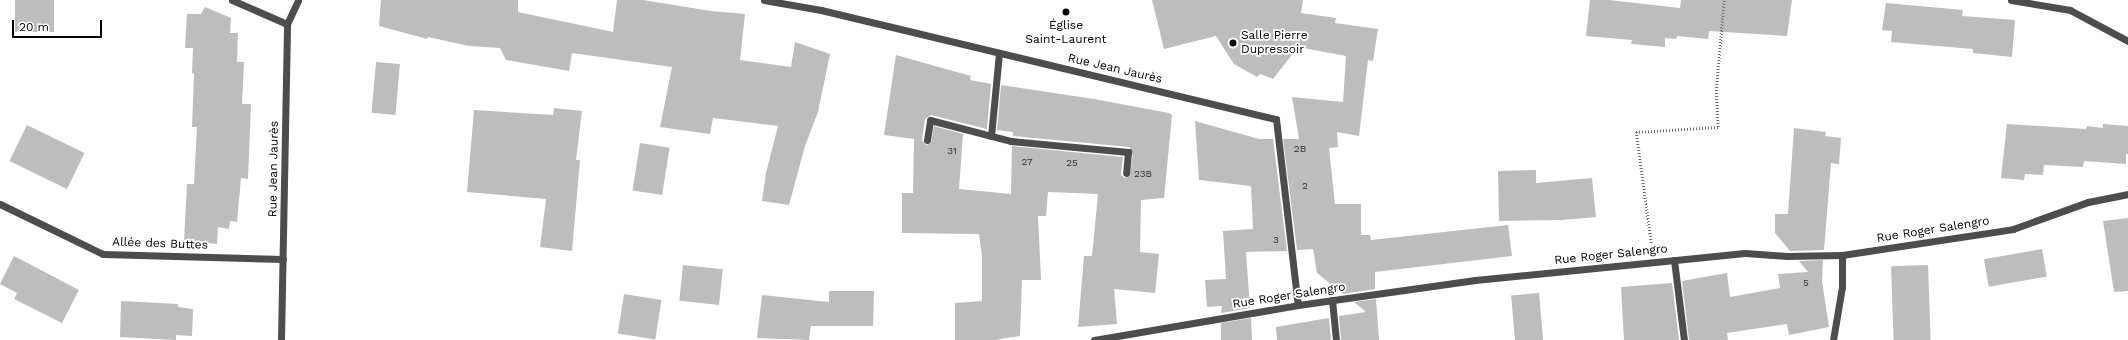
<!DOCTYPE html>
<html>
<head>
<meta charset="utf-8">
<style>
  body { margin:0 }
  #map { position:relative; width:2128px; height:340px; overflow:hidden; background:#fff; font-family:"Work Sans",sans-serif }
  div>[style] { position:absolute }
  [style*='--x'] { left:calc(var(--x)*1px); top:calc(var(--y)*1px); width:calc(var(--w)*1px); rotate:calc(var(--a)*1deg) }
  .building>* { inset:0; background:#bdbdbd; transform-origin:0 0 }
  .path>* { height:2.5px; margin-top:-1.25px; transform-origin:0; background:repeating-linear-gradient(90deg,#6f6f6f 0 1px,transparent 0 3px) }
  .minor>* { height:7px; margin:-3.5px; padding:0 3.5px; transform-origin:3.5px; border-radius:3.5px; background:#4d4d4d }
  .dots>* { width:11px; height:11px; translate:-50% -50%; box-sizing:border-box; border:2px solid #fff; border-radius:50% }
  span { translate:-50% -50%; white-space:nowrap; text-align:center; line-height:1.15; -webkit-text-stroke:3.5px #fff; paint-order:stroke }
  .number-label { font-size:10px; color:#2f2f2f }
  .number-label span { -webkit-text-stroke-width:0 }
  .poi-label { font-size:12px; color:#000 }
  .left { translate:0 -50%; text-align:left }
  .street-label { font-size:12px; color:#000 }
  .scale { position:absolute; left:12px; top:20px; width:90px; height:18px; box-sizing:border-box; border:2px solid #000; border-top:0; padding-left:5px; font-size:12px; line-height:14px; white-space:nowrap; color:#000; -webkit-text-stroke:3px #fff; paint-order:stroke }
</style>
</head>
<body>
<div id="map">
  <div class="building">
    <i style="left:15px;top:0;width:39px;height:32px"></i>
    <i style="clip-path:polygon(381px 0,518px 0,518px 12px,613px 32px,617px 0,643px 0,711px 11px,745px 14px,740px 60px,791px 67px,795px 42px,830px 54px,818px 112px,805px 146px,789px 205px,762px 201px,766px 173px,778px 126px,713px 118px,710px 134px,660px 127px,672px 67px,572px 53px,569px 71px,506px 60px,500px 48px,469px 46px,428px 37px,427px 39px,379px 26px)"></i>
    <i style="clip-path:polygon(1152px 0,1303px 0,1301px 13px,1336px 18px,1335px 23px,1378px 29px,1373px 61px,1368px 60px,1359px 136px,1337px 132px,1338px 147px,1329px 148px,1335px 204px,1361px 204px,1361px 235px,1370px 235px,1371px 240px,1508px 225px,1512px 256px,1375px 272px,1375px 289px,1343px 294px,1317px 273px,1313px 249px,1297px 250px,1283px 139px,1299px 139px,1292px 97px,1343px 102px,1346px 56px,1298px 47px,1273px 79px,1260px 74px,1257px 77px,1234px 64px,1216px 36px,1164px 49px)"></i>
    <i style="clip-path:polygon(1590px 0,1609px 0,1680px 8px,1681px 0,1792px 0,1787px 36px,1709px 31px,1708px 39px,1677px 36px,1676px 39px,1665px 38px,1665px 47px,1631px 44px,1632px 40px,1586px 36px)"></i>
    <i style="clip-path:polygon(1886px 3px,1963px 10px,1962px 16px,2015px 20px,2012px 57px,1973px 53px,1973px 49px,1891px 42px,1892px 31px,1882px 30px)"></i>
    <i style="clip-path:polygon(205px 7px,231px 18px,230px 33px,238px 33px,237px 62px,244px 62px,242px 104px,251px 104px,248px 179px,241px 178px,237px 222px,230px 221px,229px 229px,218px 227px,217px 244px,184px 241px,187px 184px,194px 184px,197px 127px,192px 127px,194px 74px,192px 73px,193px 48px,185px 48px,187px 14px,201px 14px)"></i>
    <i style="clip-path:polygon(896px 55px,971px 76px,970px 80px,991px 84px,987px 129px,931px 115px,925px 119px,922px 140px,926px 145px,931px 143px,934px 126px,963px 134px,959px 189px,1011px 194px,1012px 146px,1123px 157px,1121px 175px,1125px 178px,1130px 176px,1133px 152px,1129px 147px,1013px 136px,1013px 132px,997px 130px,1001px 85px,1094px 99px,1169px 113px,1172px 115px,1164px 198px,1141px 200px,1140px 252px,1159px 254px,1155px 293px,1114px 289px,1117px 324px,1078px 327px,1084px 256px,1092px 256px,1098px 194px,1048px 192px,1046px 216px,1038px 216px,1041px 280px,1022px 280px,1020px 336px,995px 340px,955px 340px,955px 303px,982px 301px,982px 256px,979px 234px,902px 233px,902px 193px,913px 193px,914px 139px,884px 135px)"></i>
    <i style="left:376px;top:62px;width:24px;height:51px;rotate:5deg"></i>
    <i style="clip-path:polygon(554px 108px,582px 111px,576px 160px,580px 160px,572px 251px,540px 247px,546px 199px,467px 192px,474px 110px,553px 115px)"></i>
    <i style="clip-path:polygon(1195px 121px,1259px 139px,1273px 139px,1287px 251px,1246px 252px,1250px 308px,1221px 313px,1222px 306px,1207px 307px,1205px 280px,1226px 279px,1223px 231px,1253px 229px,1251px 186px,1199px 180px)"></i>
    <i style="clip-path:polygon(2007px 124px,2086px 129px,2087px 126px,2103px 128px,2103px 124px,2128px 126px,2128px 154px,2126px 154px,2126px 164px,2084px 161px,2083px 167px,2044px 165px,2043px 175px,2025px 174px,2024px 180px,2001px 178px)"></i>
    <i style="left:27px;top:125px;width:64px;height:40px;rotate:26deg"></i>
    <i style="clip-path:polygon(1794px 128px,1826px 132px,1825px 136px,1841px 138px,1839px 164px,1831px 163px,1824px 250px,1790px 251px,1775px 233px,1775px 214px,1788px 214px)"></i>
    <i style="left:640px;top:143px;width:30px;height:48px;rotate:9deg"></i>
    <i style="clip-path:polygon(1536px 170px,1536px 183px,1592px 178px,1596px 217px,1562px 220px,1499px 221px,1498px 171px)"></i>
    <i style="clip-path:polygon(2128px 218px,2128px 291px,2114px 292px,2103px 221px)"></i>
    <i style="left:2042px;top:249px;width:28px;height:59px;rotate:80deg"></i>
    <i style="clip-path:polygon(14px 256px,79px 290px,62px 323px,14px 299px,17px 293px,0 284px)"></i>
    <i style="clip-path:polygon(1823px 260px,1822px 281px,1829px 327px,1789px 335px,1787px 324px,1727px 333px,1728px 340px,1689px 340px,1682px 281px,1727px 273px,1730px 297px,1780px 288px,1778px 274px,1808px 272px,1799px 261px)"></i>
    <i style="left:683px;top:265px;width:40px;height:36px;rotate:6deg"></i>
    <i style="left:1928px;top:265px;width:75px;height:37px;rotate:88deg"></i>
    <i style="clip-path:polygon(1672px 283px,1679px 340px,1624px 340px,1621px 287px)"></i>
    <i style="clip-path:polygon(829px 291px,874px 291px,873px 326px,811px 326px,809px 340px,757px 338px,762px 295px,829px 302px)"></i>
    <i style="left:1539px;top:293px;width:47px;height:28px;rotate:85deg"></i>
    <i style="left:624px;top:294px;width:38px;height:40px;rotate:9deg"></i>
    <i style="clip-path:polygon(1376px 299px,1379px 340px,1341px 340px,1339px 316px,1366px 312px,1354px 302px)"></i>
    <i style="clip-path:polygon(121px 301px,178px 304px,178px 307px,193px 309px,192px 336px,176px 335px,176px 340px,120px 337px)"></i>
    <i style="clip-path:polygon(1251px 318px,1252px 340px,1221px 340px,1221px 323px)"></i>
    <i style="clip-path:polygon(1329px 318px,1331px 340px,1277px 340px,1276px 327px)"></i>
  </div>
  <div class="path">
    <i style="--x:1651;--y:243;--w:112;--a:-97.7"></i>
    <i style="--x:1636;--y:132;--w:82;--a:-3.5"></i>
    <i style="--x:1718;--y:127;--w:36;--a:-93"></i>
    <i style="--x:1716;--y:91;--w:91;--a:-85"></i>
  </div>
  <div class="minor">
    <i style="--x:232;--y:0;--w:60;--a:23.6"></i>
    <i style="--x:764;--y:0;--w:58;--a:10"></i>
    <i style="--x:821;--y:10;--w:468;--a:13.5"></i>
    <i style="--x:1276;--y:119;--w:187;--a:83.3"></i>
    <i style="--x:2011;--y:0;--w:60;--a:9.6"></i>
    <i style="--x:2070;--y:10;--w:66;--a:28.1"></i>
    <i style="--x:991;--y:136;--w:83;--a:-84.5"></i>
    <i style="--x:927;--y:140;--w:20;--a:-81"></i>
    <i style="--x:930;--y:120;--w:84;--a:14.5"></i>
    <i style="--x:1011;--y:141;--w:118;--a:5.4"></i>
    <i style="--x:1128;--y:152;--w:21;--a:95"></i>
    <i style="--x:0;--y:204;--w:114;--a:25.9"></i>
    <i style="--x:103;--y:254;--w:180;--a:1.6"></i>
    <i style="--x:1674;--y:260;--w:81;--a:82.9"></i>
    <i style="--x:1332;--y:300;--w:40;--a:84.3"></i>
    <i style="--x:281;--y:340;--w:316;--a:-88.9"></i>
    <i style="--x:287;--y:24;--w:26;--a:-65"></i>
    <i style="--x:1094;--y:340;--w:207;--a:-9.7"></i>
    <i style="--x:1298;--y:305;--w:179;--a:-8"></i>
    <i style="--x:1475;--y:280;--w:271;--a:-5.7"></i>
    <i style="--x:1745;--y:253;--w:42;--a:4.1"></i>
    <i style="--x:1787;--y:256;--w:55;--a:-1"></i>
    <i style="--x:1842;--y:255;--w:173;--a:-8.6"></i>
    <i style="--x:2013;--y:229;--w:80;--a:-19.8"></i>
    <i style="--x:2088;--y:202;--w:41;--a:-11.3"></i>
    <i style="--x:1833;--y:340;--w:54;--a:-80.4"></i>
    <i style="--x:1842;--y:287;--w:32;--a:-90"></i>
  </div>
  <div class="dots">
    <i style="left:1066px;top:12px;background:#000"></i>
    <i style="left:1233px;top:43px;background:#000"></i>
  </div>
  <div class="number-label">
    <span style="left:1300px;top:149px">2B</span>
    <span style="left:952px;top:151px">31</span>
    <span style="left:1027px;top:162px">27</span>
    <span style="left:1072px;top:163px">25</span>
    <span style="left:1143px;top:174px">23B</span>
    <span style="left:1305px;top:186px">2</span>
    <span style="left:1276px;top:240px">3</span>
    <span style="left:1806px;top:283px">5</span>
  </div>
  <div class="poi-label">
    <span style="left:1066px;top:33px">Église<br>Saint-Laurent</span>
    <span class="left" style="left:1241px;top:43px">Salle Pierre<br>Dupressoir</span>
  </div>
  <div class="street-label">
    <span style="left:1115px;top:69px;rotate:13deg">Rue Jean Jaurès</span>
    <span style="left:274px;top:169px;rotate:-89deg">Rue Jean Jaurès</span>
    <span style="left:1933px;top:230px;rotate:-9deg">Rue Roger Salengro</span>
    <span style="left:160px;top:244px;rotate:2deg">Allée des Buttes</span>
    <span style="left:1611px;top:255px;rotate:-6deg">Rue Roger Salengro</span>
    <span style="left:1289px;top:296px;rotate:-9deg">Rue Roger Salengro</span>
  </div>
  <div class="scale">20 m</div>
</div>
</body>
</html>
